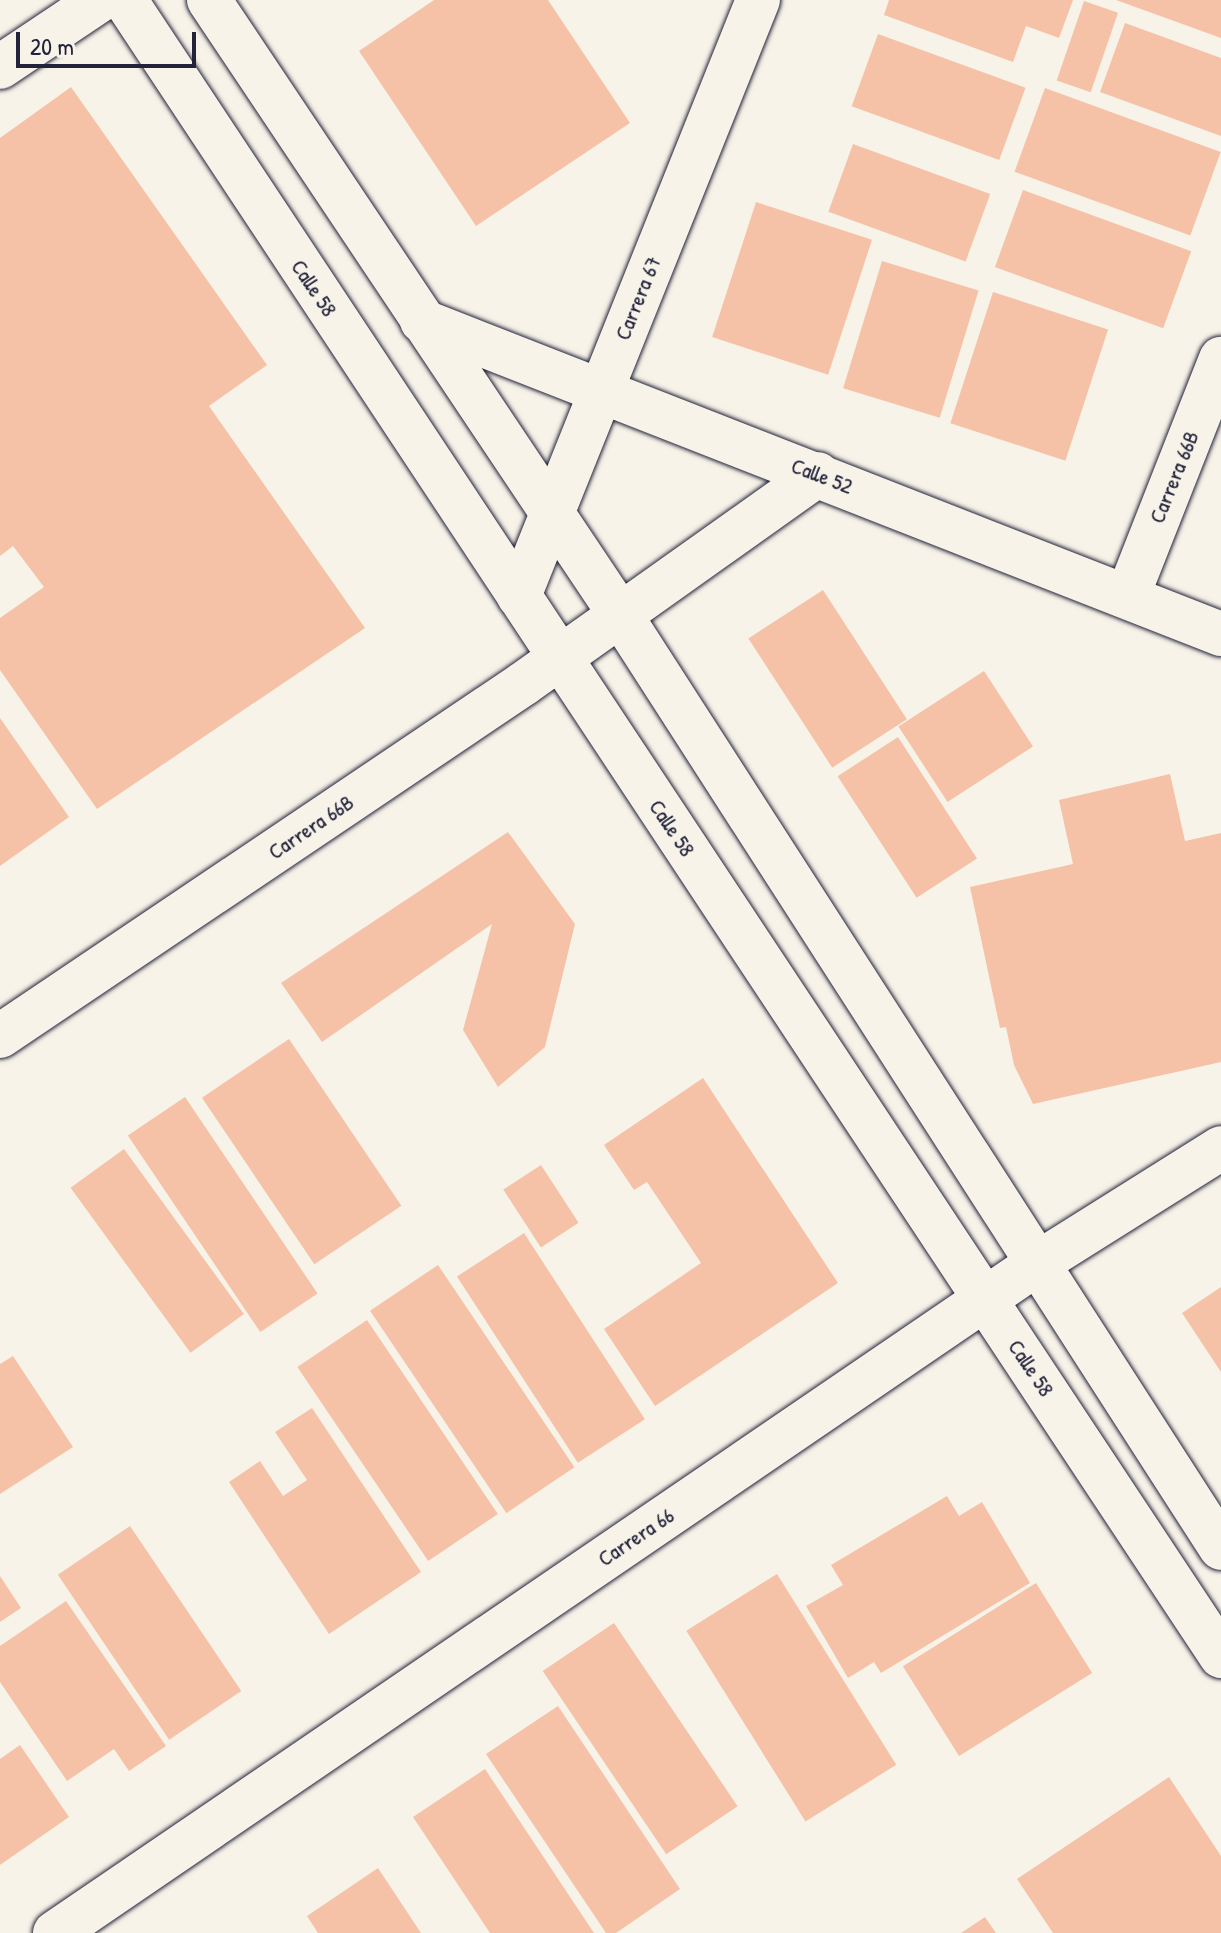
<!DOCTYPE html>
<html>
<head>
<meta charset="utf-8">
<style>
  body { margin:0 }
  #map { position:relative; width:1221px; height:1933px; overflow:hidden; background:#f7f3e8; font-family:"Patrick Hand",sans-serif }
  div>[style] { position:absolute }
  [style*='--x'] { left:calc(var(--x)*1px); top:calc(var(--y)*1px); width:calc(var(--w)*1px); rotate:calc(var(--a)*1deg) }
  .building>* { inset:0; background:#f6c2a7; transform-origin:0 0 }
  .roads { filter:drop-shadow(0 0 2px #22223b) drop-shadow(0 0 2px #22223b) }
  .minor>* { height:44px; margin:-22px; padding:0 22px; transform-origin:22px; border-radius:22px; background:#f7f3e8 }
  span { translate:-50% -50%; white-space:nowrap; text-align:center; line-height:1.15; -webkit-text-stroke:8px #f7f3e8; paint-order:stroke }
  .street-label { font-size:22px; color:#22223b }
  .scale { position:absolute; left:16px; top:32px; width:180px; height:36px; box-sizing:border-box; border:4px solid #22223b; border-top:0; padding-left:10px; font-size:24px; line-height:28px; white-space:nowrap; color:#22223b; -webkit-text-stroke:6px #f7f3e8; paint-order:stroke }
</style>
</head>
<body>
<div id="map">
  <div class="building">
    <i style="clip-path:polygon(434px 0,548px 0,630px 123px,476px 226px,359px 51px)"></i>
    <i style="clip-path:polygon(889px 0,1073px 0,1059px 38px,1026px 26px,1013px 62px,884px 15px)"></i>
    <i style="clip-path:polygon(1116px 0,1221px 0,1221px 38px)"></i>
    <i style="left:1084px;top:1px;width:36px;height:84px;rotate:19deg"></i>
    <i style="clip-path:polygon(1125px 23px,1221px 58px,1221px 136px,1100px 92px)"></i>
    <i style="left:878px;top:34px;width:157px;height:77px;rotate:20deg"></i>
    <i style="clip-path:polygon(71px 87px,267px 365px,209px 406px,365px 628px,97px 809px,0 670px,0 618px,44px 587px,13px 546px,0 556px,0 138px)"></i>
    <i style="left:1045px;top:88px;width:187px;height:89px;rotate:20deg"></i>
    <i style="left:853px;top:144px;width:146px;height:72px;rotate:20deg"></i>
    <i style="left:1023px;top:190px;width:179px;height:82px;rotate:20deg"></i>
    <i style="left:756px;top:202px;width:122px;height:142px;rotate:18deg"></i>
    <i style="left:882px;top:261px;width:101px;height:133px;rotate:17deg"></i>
    <i style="left:993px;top:292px;width:121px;height:138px;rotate:18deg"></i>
    <i style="left:823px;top:590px;width:154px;height:89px;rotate:57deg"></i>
    <i style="left:984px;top:671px;width:90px;height:102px;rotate:57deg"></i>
    <i style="clip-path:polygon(0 718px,69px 817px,0 866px)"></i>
    <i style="left:898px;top:737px;width:145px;height:72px;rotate:57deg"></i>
    <i style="clip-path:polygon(1170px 774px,1185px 841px,1221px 833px,1221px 1062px,1033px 1104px,1014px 1065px,1006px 1027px,1000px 1028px,970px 887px,1073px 864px,1059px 800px)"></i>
    <i style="clip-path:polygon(508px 832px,575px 924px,545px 1047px,498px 1087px,463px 1030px,492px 924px,322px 1042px,281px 983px)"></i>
    <i style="left:289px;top:1039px;width:201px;height:105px;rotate:56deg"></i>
    <i style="clip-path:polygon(703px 1078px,838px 1283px,655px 1406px,604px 1329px,701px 1263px,647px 1182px,634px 1190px,604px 1145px)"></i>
    <i style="left:185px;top:1097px;width:237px;height:69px;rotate:56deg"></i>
    <i style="left:124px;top:1149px;width:204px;height:66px;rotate:54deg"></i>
    <i style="left:541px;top:1165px;width:69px;height:45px;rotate:57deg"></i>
    <i style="left:524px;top:1233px;width:222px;height:80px;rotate:57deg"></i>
    <i style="left:438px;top:1265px;width:244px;height:82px;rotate:56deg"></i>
    <i style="clip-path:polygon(1221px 1287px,1221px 1372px,1182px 1313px)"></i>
    <i style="left:367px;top:1320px;width:234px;height:84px;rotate:56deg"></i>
    <i style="clip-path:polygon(13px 1356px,73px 1447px,0 1494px,0 1364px)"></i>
    <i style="clip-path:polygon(312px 1408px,421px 1572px,329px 1634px,229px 1482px,260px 1461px,283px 1496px,307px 1480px,275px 1432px)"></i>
    <i style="clip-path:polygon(947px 1496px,959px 1516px,982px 1502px,1030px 1583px,881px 1673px,874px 1662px,848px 1678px,806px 1606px,843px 1585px,831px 1565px)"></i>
    <i style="left:130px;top:1526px;width:199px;height:87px;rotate:56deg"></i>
    <i style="left:777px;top:1574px;width:225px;height:107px;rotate:58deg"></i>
    <i style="clip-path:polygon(0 1576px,21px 1608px,0 1622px)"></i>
    <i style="left:1036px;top:1583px;width:106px;height:157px;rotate:58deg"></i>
    <i style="clip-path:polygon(66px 1601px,166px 1746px,129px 1771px,114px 1749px,67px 1781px,0 1682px,0 1646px)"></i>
    <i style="left:614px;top:1623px;width:221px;height:86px;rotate:56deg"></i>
    <i style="clip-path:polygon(558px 1706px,680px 1889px,616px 1933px,606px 1933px,486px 1754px)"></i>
    <i style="clip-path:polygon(20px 1745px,69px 1817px,0 1865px,0 1759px)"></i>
    <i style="clip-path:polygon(485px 1769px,594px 1933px,490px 1933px,413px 1817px)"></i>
    <i style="clip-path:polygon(1169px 1777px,1221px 1856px,1221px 1933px,1053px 1933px,1017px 1879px)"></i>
    <i style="clip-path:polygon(378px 1868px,421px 1933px,318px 1933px,307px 1916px)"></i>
    <i style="clip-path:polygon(985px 1917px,996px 1933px,961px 1933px)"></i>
  </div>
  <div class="roads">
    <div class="minor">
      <i style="--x:125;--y:0;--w:1986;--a:56.5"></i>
      <i style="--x:209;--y:0;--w:741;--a:56.22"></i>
      <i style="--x:621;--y:616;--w:1108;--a:57.23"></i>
      <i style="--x:0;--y:67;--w:120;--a:-33.8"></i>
      <i style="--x:422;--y:321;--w:858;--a:21.39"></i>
      <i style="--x:1128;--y:595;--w:254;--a:-68.5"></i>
      <i style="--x:519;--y:596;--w:642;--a:-68.15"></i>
      <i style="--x:0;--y:1036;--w:630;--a:-33.94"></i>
      <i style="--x:523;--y:684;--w:362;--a:-35.4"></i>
      <i style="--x:55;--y:1933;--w:1190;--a:-34.28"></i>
      <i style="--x:1038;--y:1263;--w:216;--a:-32.1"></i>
    </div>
  </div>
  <div class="street-label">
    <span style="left:314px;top:288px;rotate:56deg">Calle 58</span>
    <span style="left:638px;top:298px;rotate:-68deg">Carrera 67</span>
    <span style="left:822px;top:476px;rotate:21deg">Calle 52</span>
    <span style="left:1174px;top:477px;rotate:-68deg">Carrera 66B</span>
    <span style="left:311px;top:827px;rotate:-34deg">Carrera 66B</span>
    <span style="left:672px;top:828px;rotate:56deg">Calle 58</span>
    <span style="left:1031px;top:1368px;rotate:56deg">Calle 58</span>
    <span style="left:636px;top:1537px;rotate:-34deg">Carrera 66</span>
  </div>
  <div class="scale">20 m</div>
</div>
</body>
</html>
